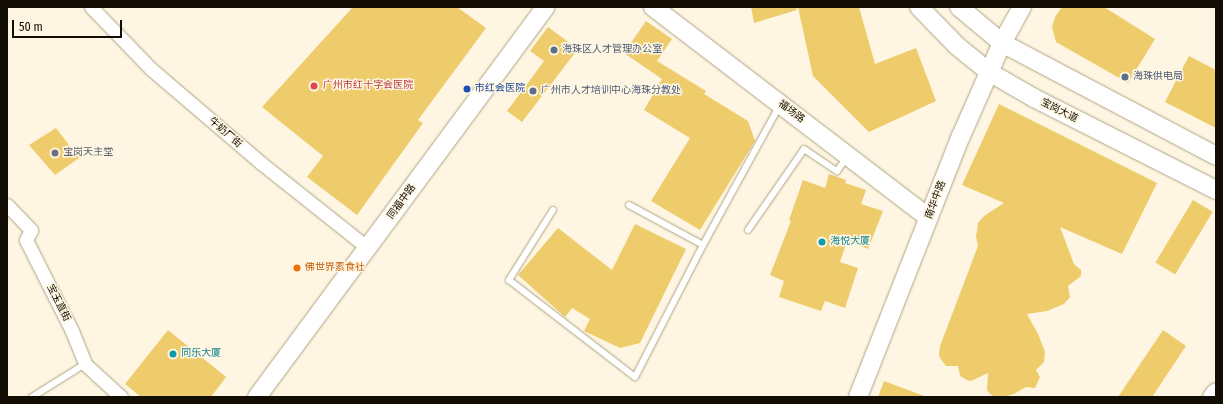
<!DOCTYPE html>
<html>
<head>
<meta charset="utf-8">
<style>
  body { margin:0 }
  #map { position:relative; width:1223px; height:404px; overflow:hidden; background:#fef6e2; font-family:"Fira Sans Condensed","Noto Sans SC",sans-serif }
  div>[style] { position:absolute }
  [style*='--x'] { left:calc(var(--x)*1px); top:calc(var(--y)*1px); width:calc(var(--w)*1px); rotate:calc(var(--a)*1deg) }
  .building>* { inset:0; background:#eecb6b; transform-origin:0 0 }
  .roads { filter:drop-shadow(0 0 1px #aea383) drop-shadow(0 0 1px #aea383) }
  .lane>* { height:6px; margin:-3px; padding:0 3px; transform-origin:3px; border-radius:3px; background:#fff }
  .street>* { height:13px; margin:-6.5px; padding:0 6.5px; transform-origin:6.5px; border-radius:6.5px; background:#fff }
  .secondary>* { height:18px; margin:-9px; padding:0 9px; transform-origin:9px; border-radius:9px; background:#fff }
  .dots>* { width:11px; height:11px; translate:-50% -50%; box-sizing:border-box; border:2px solid #fef6e2; border-radius:50% }
  span { translate:-50% -50%; white-space:nowrap; text-align:center; line-height:1.15; -webkit-text-stroke:3px #fef6e2; paint-order:stroke }
  .service-label { font-size:10px; color:#4e5e75 }
  .left { translate:0 -50%; text-align:left }
  .health-label { font-size:10px; color:#be3a42 }
  .transit-label { font-size:10px; color:#164399 }
  .street-label { font-size:10px; color:#120e04 }
  .worship-label { font-size:10px; color:#5b616d }
  .culture-label { font-size:10px; color:#0d838f }
  .food-label { font-size:10px; color:#c56008 }
  .frame { position:absolute; inset:0; border:8px solid #120e04; pointer-events:none }
  .scale { position:absolute; left:12px; top:20px; width:110px; height:18px; box-sizing:border-box; border:2px solid #120e04; border-top:0; padding-left:5px; font-size:12px; line-height:14px; white-space:nowrap; color:#120e04; -webkit-text-stroke:3px #fef6e2; paint-order:stroke }
</style>
</head>
<body>
<div id="map">
  <div class="building">
    <i style="clip-path:polygon(353px 7px,457px 7px,486px 28px,418px 120px,423px 123px,357px 215px,307px 177px,323px 156px,262px 107px)"></i>
    <i style="clip-path:polygon(751px 7px,796px 7px,797px 10px,754px 23px)"></i>
    <i style="clip-path:polygon(798px 7px,859px 7px,875px 64px,916px 48px,936px 101px,869px 132px,813px 76px)"></i>
    <i style="clip-path:polygon(1062px 7px,1104px 7px,1155px 39px,1128px 83px,1056px 42px,1052px 27px,1055px 17px)"></i>
    <i style="clip-path:polygon(646px 21px,672px 39px,657px 61px,706px 91px,704px 94px,748px 121px,755px 141px,700px 230px,651px 201px,690px 138px,644px 110px,662px 79px,624px 53px)"></i>
    <i style="clip-path:polygon(548px 27px,578px 49px,522px 122px,507px 111px,544px 61px,530px 51px)"></i>
    <i style="clip-path:polygon(1189px 56px,1216px 70px,1216px 128px,1165px 102px)"></i>
    <i style="clip-path:polygon(999px 104px,1157px 183px,1122px 254px,1060px 227px,1074px 264px,1081px 270px,1081px 276px,1068px 286px,1070px 297px,1064px 304px,1047px 311px,1027px 314px,1038px 334px,1045px 352px,1044px 362px,1036px 370px,1040px 377px,1035px 388px,1026px 387px,1014px 394px,1002px 397px,993px 396px,990px 394px,987px 390px,988px 373px,971px 381px,967px 380px,960px 376px,958px 366px,946px 366px,940px 358px,939px 354px,940px 346px,978px 246px,976px 237px,978px 223px,984px 216px,1004px 203px,962px 185px)"></i>
    <i style="clip-path:polygon(56px 128px,79px 158px,55px 175px,29px 145px)"></i>
    <i style="clip-path:polygon(829px 174px,846px 180px,845px 183px,866px 190px,861px 204px,883px 211px,868px 249px,847px 241px,840px 262px,858px 268px,845px 308px,825px 301px,821px 311px,779px 297px,784px 281px,770px 275px,791px 221px,789px 220px,803px 180px,825px 188px)"></i>
    <i style="left:1193px;top:200px;width:23px;height:73px;rotate:31deg"></i>
    <i style="clip-path:polygon(635px 224px,686px 249px,640px 343px,620px 348px,584px 331px,590px 319px,572px 308px,565px 317px,518px 275px,558px 228px,612px 270px)"></i>
    <i style="clip-path:polygon(168px 330px,226px 377px,211px 397px,141px 397px,125px 384px)"></i>
    <i style="clip-path:polygon(1163px 330px,1186px 346px,1152px 397px,1118px 397px)"></i>
    <i style="clip-path:polygon(884px 381px,924px 396px,923px 397px,878px 397px)"></i>
  </div>
  <div class="roads">
    <div class="lane">
      <i style="--x:629;--y:205;--w:84;--a:28.4"></i>
      <i style="--x:703;--y:245;--w:160;--a:-61.2"></i>
      <i style="--x:553;--y:210;--w:83;--a:122.2"></i>
      <i style="--x:509;--y:280;--w:159;--a:37.6"></i>
      <i style="--x:635;--y:377;--w:148;--a:-62.7"></i>
      <i style="--x:748;--y:230;--w:98;--a:-55.3"></i>
      <i style="--x:804;--y:149;--w:40;--a:34"></i>
      <i style="--x:837;--y:171;--w:17;--a:-54"></i>
      <i style="--x:32;--y:397;--w:62;--a:-31.9"></i>
    </div>
    <div class="street">
      <i style="--x:91;--y:7;--w:86;--a:45.9"></i>
      <i style="--x:151;--y:69;--w:145;--a:40.5"></i>
      <i style="--x:261;--y:163;--w:137;--a:38.5"></i>
      <i style="--x:7;--y:205;--w:35;--a:46"></i>
      <i style="--x:31;--y:230;--w:11;--a:117"></i>
      <i style="--x:26;--y:240;--w:102;--a:63.2"></i>
      <i style="--x:72;--y:331;--w:35;--a:68"></i>
      <i style="--x:85;--y:364;--w:49;--a:42.5"></i>
    </div>
    <div class="secondary">
      <i style="--x:653;--y:7;--w:347;--a:37.4"></i>
      <i style="--x:919;--y:7;--w:54;--a:45.7"></i>
      <i style="--x:957;--y:46;--w:41;--a:39.1"></i>
      <i style="--x:989;--y:72;--w:52;--a:30"></i>
      <i style="--x:1034;--y:98;--w:204;--a:26.8"></i>
      <i style="--x:959;--y:7;--w:56;--a:39.9"></i>
      <i style="--x:1002;--y:43;--w:242;--a:27.8"></i>
      <i style="--x:257;--y:397;--w:485;--a:-53.5"></i>
      <i style="--x:858;--y:397;--w:281;--a:-68.5"></i>
      <i style="--x:961;--y:136;--w:102;--a:-66.2"></i>
      <i style="--x:1002;--y:43;--w:41;--a:-60.9"></i>
      <i style="--x:1212;--y:397;--w:6;--a:-51"></i>
    </div>
  </div>
  <div class="dots">
    <i style="left:554px;top:50px;background:#5c6f8a"></i>
    <i style="left:1125px;top:77px;background:#5c6f8a"></i>
    <i style="left:314px;top:86px;background:#e0444e"></i>
    <i style="left:467px;top:89px;background:#1a4fb4"></i>
    <i style="left:533px;top:91px;background:#5c6f8a"></i>
    <i style="left:55px;top:153px;background:#6b7280"></i>
    <i style="left:822px;top:242px;background:#0f9aa8"></i>
    <i style="left:297px;top:268px;background:#e8710a"></i>
    <i style="left:173px;top:354px;background:#0f9aa8"></i>
  </div>
  <div class="service-label">
    <span class="left" style="left:562px;top:50px">海珠区人才管理办公室</span>
    <span class="left" style="left:1133px;top:77px">海珠供电局</span>
    <span class="left" style="left:541px;top:91px">广州市人才培训中心海珠分教处</span>
  </div>
  <div class="health-label">
    <span class="left" style="left:323px;top:86px">广州市红十字会医院</span>
  </div>
  <div class="transit-label">
    <span class="left" style="left:475px;top:89px">市红会医院</span>
  </div>
  <div class="street-label">
    <span style="left:1059px;top:111px;rotate:27deg">宝岗大道</span>
    <span style="left:791px;top:112px;rotate:37deg">福场路</span>
    <span style="left:225px;top:133px;rotate:41deg">牛奶厂街</span>
    <span style="left:936px;top:200px;rotate:-69deg">南华中路</span>
    <span style="left:402px;top:202px;rotate:-54deg">同福中路</span>
    <span style="left:58px;top:303px;rotate:63deg">宝玉直街</span>
  </div>
  <div class="worship-label">
    <span class="left" style="left:63px;top:153px">宝岗天主堂</span>
  </div>
  <div class="culture-label">
    <span class="left" style="left:830px;top:242px">海悦大厦</span>
    <span class="left" style="left:181px;top:354px">同乐大厦</span>
  </div>
  <div class="food-label">
    <span class="left" style="left:305px;top:268px">佛世界素食社</span>
  </div>
  <div class="frame"></div>
  <div class="scale">50 m</div>
</div>
</body>
</html>
